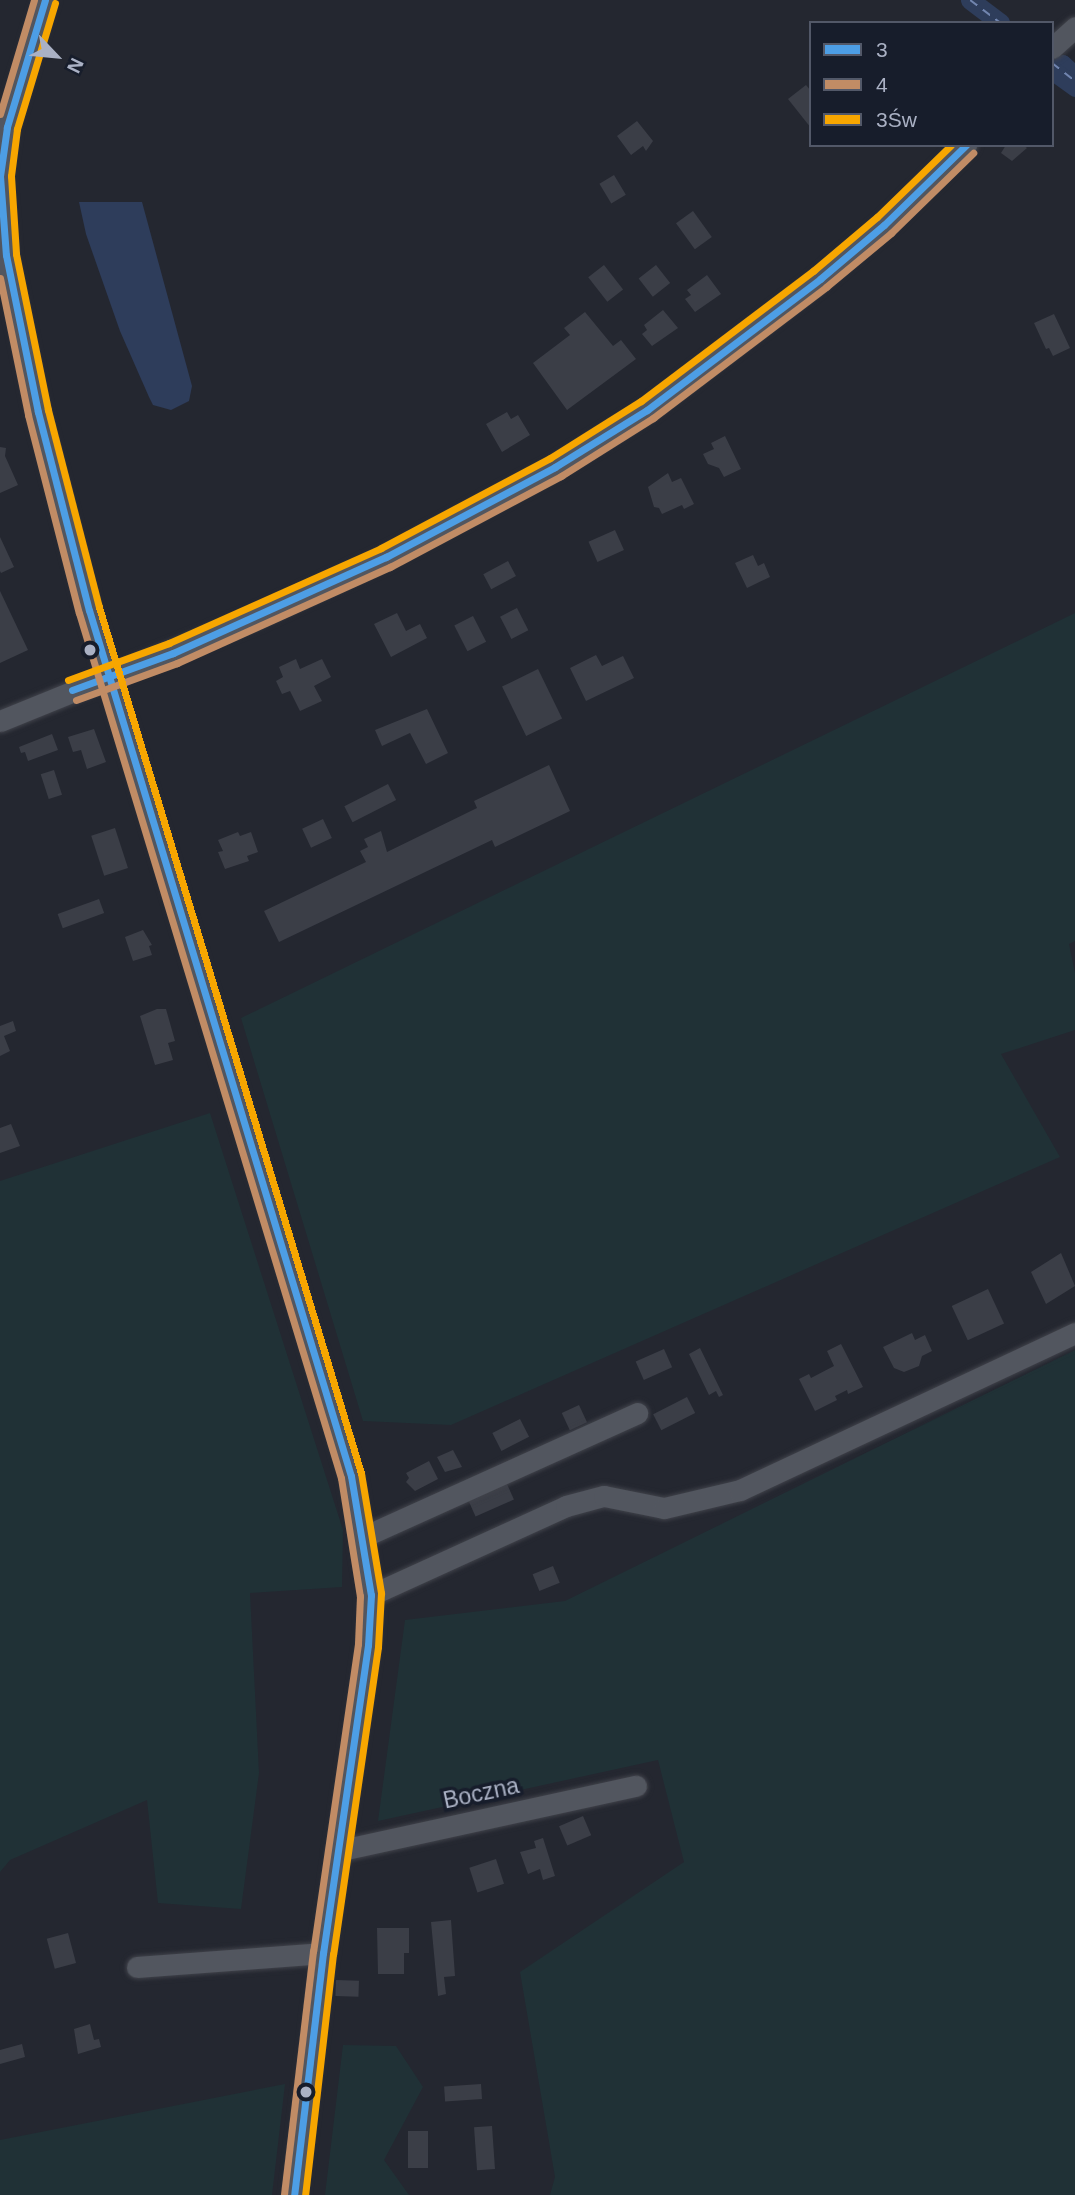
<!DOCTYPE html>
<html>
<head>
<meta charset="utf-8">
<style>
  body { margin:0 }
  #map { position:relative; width:1075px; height:2195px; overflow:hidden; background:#242730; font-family:Helvetica,sans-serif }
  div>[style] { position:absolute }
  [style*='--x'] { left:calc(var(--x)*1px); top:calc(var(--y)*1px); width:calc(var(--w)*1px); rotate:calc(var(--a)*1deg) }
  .green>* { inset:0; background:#203136 }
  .water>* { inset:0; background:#2e3d5b }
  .canal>* { height:19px; margin:-9.5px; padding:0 9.5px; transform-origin:9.5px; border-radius:9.5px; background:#2e3d5b }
  .ferry>* { height:2px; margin-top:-1px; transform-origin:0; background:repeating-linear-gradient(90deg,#7185af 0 9px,transparent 0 16px) }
  .building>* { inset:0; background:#3b3e47; transform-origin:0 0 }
  .roads { filter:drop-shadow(0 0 2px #40424a) drop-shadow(0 0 2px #40424a) }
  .minor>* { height:21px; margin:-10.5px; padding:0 10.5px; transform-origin:10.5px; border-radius:10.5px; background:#52565f }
  .bus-1>* { height:7px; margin:-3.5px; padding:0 3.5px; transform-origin:3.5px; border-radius:3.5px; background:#4d9ee5 }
  .bus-2>* { height:7px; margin:-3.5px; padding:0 3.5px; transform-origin:3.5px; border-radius:3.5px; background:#c18c65 }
  .bus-3>* { height:7px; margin:-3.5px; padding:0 3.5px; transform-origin:3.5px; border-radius:3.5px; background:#f7a600 }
  .dots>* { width:19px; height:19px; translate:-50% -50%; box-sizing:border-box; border:4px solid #171d2b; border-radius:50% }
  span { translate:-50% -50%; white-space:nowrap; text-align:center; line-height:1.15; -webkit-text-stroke:7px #171d2b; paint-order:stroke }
  .street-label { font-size:23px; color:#aab1c4 }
  .legend { position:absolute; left:809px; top:21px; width:245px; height:126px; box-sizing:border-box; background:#171d2b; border:2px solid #525868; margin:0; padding:9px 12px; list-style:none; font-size:21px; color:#aab1c4 }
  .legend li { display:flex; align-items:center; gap:14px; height:35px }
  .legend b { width:35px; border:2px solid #525868 }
  .north { position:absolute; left:21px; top:21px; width:70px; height:70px; -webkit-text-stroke:5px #171d2b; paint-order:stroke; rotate:116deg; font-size:19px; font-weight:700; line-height:28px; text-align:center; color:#aab1c4 }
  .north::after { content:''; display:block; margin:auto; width:24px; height:32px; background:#aab1c4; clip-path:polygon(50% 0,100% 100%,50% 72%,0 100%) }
</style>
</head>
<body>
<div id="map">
  <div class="green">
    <i style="clip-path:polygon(1075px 613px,1075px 941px,1069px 944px,1075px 973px,1075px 1030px,1001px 1054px,1060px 1157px,451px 1425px,363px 1421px,241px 1018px)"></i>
    <i style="clip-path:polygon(210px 1113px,343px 1530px,342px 1587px,250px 1593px,259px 1773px,241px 1909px,158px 1903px,147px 1800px,10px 1860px,0 1872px,0 1181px)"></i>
    <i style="clip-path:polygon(1075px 1350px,1075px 2195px,550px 2195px,555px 2177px,520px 1972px,684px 1862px,658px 1760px,378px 1821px,405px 1620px,565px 1601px)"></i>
    <i style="clip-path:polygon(343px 2045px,396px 2046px,423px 2087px,384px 2160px,409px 2195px,325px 2195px)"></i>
    <i style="clip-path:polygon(285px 2084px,272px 2195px,0 2195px,0 2140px)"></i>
  </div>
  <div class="water">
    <i style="clip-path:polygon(79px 202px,142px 202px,192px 386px,189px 401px,171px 410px,153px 405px,149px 397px,120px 331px,86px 234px)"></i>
  </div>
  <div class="canal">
    <i style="--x:970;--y:0;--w:38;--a:37"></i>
    <i style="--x:1075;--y:76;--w:18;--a:-137"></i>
    <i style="--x:1062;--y:64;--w:11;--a:124"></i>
    <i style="--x:1056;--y:73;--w:24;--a:36"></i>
  </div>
  <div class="ferry">
    <i style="--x:970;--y:0;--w:38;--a:37"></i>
    <i style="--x:1052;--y:63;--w:29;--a:38"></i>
  </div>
  <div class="building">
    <i style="clip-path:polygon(806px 85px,811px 91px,811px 128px,788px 99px)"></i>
    <i style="clip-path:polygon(637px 121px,653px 141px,646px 151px,643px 146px,631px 155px,617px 136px)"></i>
    <i style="clip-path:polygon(1006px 145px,1023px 145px,1027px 148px,1012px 161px,1001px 153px)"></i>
    <i style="left:614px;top:175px;width:23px;height:17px;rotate:59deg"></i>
    <i style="left:693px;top:211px;width:32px;height:21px;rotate:54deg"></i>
    <i style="left:604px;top:265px;width:31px;height:20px;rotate:52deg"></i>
    <i style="left:656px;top:265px;width:23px;height:22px;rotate:52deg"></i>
    <i style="clip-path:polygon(707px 275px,721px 294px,695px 312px,685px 299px,691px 295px,687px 290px)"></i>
    <i style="clip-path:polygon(663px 310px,678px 328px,652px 346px,642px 334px,647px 330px,644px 325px)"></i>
    <i style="clip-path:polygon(585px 312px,613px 346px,621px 340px,636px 359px,567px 410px,533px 363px,570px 335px,564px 328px)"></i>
    <i style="clip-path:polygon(1054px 314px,1070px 348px,1053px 356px,1049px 348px,1046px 349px,1034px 323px)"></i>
    <i style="clip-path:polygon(507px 412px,511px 419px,518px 415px,530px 435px,502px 452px,486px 424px)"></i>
    <i style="clip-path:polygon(725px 436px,741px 469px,724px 477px,719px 468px,708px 464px,703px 454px,714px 449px,711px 443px)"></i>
    <i style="clip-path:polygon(0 447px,6px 448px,5px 456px,18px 485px,0 493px)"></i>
    <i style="clip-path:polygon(668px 473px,672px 482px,681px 478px,694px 504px,684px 509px,682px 505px,662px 514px,659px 508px,654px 507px,648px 487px)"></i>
    <i style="left:615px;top:530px;width:22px;height:29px;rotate:66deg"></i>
    <i style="clip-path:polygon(0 537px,14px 567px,1px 573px,0 571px)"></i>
    <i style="clip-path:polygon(753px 555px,758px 566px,764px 563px,770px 577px,747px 588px,735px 563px)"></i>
    <i style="left:508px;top:561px;width:17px;height:28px;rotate:62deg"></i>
    <i style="clip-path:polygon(0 591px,28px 650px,0 663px)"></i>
    <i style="left:517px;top:608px;width:25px;height:19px;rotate:63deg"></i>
    <i style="clip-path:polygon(397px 613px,406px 631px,420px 624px,427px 638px,391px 657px,374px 624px)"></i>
    <i style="left:473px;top:616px;width:29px;height:21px;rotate:63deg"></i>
    <i style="clip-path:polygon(596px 655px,602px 666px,623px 656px,634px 678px,586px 701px,570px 668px)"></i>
    <i style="clip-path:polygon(296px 659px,300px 669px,322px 659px,331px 677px,314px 686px,322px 701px,300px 711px,290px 691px,282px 694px,276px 681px,283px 677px,279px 667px)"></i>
    <i style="left:538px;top:669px;width:55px;height:40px;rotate:64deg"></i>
    <i style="clip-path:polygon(427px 709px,448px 753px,426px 764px,410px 733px,382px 746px,375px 730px)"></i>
    <i style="clip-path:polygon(94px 729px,106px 762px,87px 769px,81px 750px,73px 752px,68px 737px)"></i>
    <i style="clip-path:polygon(52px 734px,58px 750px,28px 761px,25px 752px,21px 753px,19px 747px)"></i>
    <i style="clip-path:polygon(549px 765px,570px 811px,495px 847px,492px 840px,279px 942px,264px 911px,366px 862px,360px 851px,368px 847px,364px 839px,381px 831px,387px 852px,477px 808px,474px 801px)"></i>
    <i style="left:54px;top:770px;width:26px;height:14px;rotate:72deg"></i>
    <i style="left:388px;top:784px;width:18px;height:49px;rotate:63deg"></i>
    <i style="left:323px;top:819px;width:21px;height:23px;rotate:65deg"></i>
    <i style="left:115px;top:828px;width:42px;height:25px;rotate:72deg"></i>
    <i style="clip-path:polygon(238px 832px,240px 836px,251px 832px,258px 852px,247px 856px,249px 861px,225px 869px,218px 852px,223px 851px,218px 840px)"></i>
    <i style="left:99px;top:899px;width:15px;height:44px;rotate:70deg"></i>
    <i style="clip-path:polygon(143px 930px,152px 945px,149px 946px,152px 955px,133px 961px,125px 937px)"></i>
    <i style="clip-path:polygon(157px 1009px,166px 1009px,175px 1041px,168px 1043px,173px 1060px,155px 1065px,140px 1016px)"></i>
    <i style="clip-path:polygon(13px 1021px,16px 1031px,4px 1036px,10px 1051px,0 1056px,0 1026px)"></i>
    <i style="clip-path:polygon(11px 1124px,20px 1146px,0 1153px,0 1128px)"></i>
    <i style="clip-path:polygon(1061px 1253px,1075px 1286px,1046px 1304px,1031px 1272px)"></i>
    <i style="left:988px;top:1289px;width:38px;height:40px;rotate:65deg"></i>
    <i style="clip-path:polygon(912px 1333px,915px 1340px,925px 1335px,932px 1351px,922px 1356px,919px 1366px,904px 1372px,894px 1368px,883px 1347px)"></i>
    <i style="clip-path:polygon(841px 1344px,863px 1387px,848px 1394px,847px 1390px,835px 1396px,837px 1400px,815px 1411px,799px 1379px,809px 1374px,811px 1378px,834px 1366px,827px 1351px)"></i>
    <i style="clip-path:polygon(700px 1348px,723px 1395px,719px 1397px,716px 1391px,709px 1395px,689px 1354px)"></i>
    <i style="left:664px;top:1349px;width:20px;height:31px;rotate:66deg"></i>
    <i style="left:687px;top:1397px;width:18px;height:38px;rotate:63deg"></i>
    <i style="left:579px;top:1405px;width:19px;height:19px;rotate:65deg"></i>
    <i style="left:520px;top:1419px;width:20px;height:31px;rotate:63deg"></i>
    <i style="clip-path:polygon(453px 1450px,462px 1467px,445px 1472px,437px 1457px)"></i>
    <i style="clip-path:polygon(429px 1461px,438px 1479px,415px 1491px,406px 1482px,409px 1478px,406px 1473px)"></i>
    <i style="left:507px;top:1484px;width:17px;height:42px;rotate:66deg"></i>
    <i style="left:553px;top:1566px;width:18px;height:22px;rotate:68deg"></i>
    <i style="left:583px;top:1816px;width:21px;height:26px;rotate:67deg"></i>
    <i style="clip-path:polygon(543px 1838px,555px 1876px,543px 1880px,540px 1869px,528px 1874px,520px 1852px,536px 1848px,534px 1841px)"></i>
    <i style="left:496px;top:1859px;width:26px;height:28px;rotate:72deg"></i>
    <i style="clip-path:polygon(451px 1920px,455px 1976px,444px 1977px,446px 1994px,438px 1996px,431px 1922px)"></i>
    <i style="clip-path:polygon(377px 1928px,409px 1928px,409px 1953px,404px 1953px,404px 1974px,378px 1974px)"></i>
    <i style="left:68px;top:1933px;width:31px;height:22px;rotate:75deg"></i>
    <i style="left:336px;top:1980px;width:23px;height:16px;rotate:2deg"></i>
    <i style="clip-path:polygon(90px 2024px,94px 2040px,99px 2039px,101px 2047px,78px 2054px,74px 2029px)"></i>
    <i style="clip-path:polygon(22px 2044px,25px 2057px,0 2064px,0 2050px)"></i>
    <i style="left:481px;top:2084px;width:15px;height:37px;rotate:86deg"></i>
    <i style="left:492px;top:2126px;width:43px;height:18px;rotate:86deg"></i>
    <i style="left:408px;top:2131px;width:20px;height:37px"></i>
  </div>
  <div class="roads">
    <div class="minor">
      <i style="--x:45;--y:0;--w:133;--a:106.7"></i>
      <i style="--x:7;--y:127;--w:49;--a:98.1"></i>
      <i style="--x:0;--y:176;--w:79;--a:85.7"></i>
      <i style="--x:6;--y:255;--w:160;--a:78.5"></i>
      <i style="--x:38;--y:412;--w:204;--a:75.6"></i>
      <i style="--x:89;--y:610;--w:905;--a:73.17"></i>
      <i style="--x:351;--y:1476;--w:121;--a:80.5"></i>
      <i style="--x:371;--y:1595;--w:50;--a:93.4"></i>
      <i style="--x:368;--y:1645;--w:311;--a:98.3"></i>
      <i style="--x:323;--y:1953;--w:244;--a:96.8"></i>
      <i style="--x:1052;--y:48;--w:31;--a:-42"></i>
      <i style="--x:0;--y:721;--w:279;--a:-22.1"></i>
      <i style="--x:258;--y:616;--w:141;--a:-24.7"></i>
      <i style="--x:386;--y:557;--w:191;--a:-28"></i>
      <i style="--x:555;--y:467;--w:108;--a:-31.8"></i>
      <i style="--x:647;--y:410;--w:217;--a:-37.1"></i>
      <i style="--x:820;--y:279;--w:84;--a:-40.2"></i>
      <i style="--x:884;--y:225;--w:115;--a:-44.3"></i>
      <i style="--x:363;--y:1537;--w:301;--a:-24.3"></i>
      <i style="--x:371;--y:1595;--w:214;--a:-24.5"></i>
      <i style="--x:566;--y:1506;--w:39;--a:-15"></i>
      <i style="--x:604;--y:1496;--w:61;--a:11.3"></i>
      <i style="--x:664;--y:1508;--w:78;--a:-13.3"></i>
      <i style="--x:740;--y:1490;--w:370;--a:-25.1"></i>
      <i style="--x:337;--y:1851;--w:306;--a:-12.3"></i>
      <i style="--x:137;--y:1967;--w:187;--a:-4.3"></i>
    </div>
  </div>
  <div class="bus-1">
    <i style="--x:45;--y:0;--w:133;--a:106.7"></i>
    <i style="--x:7;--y:127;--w:49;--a:98.1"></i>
    <i style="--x:0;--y:176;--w:79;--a:85.7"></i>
    <i style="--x:6;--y:255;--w:160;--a:78.5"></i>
    <i style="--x:38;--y:412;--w:204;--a:75.6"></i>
    <i style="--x:89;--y:610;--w:905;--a:73.17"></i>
    <i style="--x:351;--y:1476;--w:121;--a:80.5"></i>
    <i style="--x:371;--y:1595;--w:50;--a:93.4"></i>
    <i style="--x:368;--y:1645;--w:311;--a:98.3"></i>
    <i style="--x:323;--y:1953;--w:244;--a:96.8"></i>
    <i style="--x:72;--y:690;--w:108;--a:-20.1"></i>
    <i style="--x:173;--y:653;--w:234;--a:-24.3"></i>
    <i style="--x:386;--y:557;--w:191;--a:-28"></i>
    <i style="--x:555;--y:467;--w:108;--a:-31.8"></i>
    <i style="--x:647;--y:410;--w:217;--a:-37.1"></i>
    <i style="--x:820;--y:279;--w:84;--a:-40.2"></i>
    <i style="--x:884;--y:225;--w:115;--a:-44.3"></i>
  </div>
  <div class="bus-2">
    <i style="--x:0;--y:114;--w:119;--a:-73.4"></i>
    <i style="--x:0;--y:278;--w:140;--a:78.4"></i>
    <i style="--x:28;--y:415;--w:204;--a:75.6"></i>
    <i style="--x:79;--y:613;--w:904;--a:73.15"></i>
    <i style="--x:341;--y:1478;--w:120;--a:80.9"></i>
    <i style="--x:360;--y:1596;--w:48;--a:92.4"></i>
    <i style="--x:358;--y:1644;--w:310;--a:98.3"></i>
    <i style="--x:313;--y:1951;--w:245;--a:96.8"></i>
    <i style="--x:76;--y:700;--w:108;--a:-20.1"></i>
    <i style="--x:177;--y:663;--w:234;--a:-24.3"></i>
    <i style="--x:390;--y:567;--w:194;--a:-28"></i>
    <i style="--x:561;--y:476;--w:109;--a:-32.2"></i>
    <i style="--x:653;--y:418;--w:217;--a:-37.1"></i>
    <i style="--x:826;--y:287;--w:85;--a:-39.7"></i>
    <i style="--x:891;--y:233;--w:115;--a:-44.3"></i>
  </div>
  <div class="bus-3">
    <i style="--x:55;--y:3;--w:132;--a:106.8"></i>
    <i style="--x:17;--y:129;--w:47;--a:97.3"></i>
    <i style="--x:11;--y:176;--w:78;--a:86.3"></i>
    <i style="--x:16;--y:254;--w:159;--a:78.4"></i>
    <i style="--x:48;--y:410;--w:203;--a:75.5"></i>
    <i style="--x:99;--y:607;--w:905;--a:73.17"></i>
    <i style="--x:361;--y:1473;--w:122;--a:80.5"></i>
    <i style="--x:381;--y:1593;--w:54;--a:93.2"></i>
    <i style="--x:378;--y:1647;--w:310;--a:98.3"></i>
    <i style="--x:333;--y:1954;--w:243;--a:96.6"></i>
    <i style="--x:68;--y:680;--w:108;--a:-20.1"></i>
    <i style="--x:169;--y:643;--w:232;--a:-24.1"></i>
    <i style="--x:381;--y:548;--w:191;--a:-28"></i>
    <i style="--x:550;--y:458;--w:107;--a:-32.1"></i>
    <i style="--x:641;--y:401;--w:216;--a:-37.1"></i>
    <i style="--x:813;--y:271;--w:84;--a:-40.2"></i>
    <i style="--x:877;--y:217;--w:103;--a:-44.2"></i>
  </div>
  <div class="dots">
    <i style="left:90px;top:650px;background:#aab1c4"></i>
    <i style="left:306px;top:2092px;background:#aab1c4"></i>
  </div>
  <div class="street-label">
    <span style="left:481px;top:1793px;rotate:-12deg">Boczna</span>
  </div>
  <ul class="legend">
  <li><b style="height:9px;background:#4d9ee5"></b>3</li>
  <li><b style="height:9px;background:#c18c65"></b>4</li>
  <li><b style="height:9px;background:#f7a600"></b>3Św</li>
  </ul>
  <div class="north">N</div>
</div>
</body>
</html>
